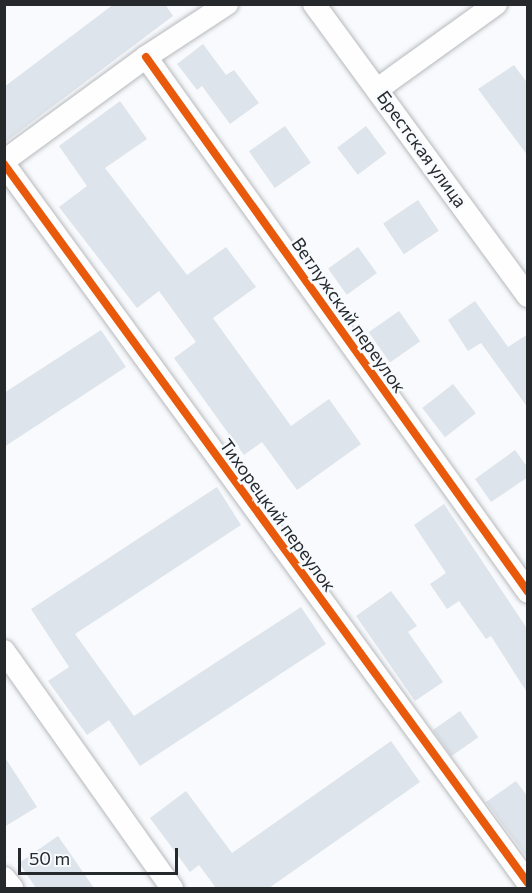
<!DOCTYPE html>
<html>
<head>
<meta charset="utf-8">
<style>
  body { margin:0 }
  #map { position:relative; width:532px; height:893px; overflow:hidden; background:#f8fafd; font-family:Commissioner,sans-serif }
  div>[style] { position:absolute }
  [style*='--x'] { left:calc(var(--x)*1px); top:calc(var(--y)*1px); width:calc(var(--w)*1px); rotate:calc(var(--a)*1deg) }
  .building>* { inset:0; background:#dee4eb; transform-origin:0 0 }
  .roads { filter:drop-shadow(0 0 2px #b7b9bc) drop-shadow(0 0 2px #b7b9bc) }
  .minor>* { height:22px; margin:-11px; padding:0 11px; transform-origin:11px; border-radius:11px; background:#fefeff }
  .cycleway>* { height:8px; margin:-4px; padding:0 4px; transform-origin:4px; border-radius:4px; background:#e8590c }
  span { translate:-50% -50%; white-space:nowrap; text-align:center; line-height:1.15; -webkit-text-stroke:5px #f7fafe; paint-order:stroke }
  .street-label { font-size:18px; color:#26292c }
  .frame { position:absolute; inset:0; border:6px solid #26292c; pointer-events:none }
  .scale { position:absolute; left:18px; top:848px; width:160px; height:27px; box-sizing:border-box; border:3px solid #26292c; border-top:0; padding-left:8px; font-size:18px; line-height:21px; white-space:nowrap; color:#26292c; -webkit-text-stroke:4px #f7fafe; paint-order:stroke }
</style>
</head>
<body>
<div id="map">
  <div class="building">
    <i style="clip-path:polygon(114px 4px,165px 4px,173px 16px,4px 143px,4px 87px)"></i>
    <i style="clip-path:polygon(203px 44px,226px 75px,234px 70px,259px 103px,230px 124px,202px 86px,197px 90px,177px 64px)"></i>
    <i style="clip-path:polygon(514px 65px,528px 84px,528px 156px,478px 89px)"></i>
    <i style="clip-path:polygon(120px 101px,147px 139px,105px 168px,187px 275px,226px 247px,256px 287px,213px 318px,291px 426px,329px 399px,361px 444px,297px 490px,262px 442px,244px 455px,174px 358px,196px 342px,159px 291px,137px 308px,59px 207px,87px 186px,59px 146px)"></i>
    <i style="left:285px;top:126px;width:45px;height:44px;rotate:55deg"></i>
    <i style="left:366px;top:126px;width:34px;height:36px;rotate:53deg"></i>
    <i style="left:418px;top:200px;width:37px;height:42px;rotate:56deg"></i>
    <i style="left:358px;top:247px;width:32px;height:37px;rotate:54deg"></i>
    <i style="clip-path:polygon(475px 301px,508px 347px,528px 334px,528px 408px,481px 343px,468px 351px,448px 320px)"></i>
    <i style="left:399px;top:311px;width:37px;height:37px;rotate:55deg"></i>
    <i style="clip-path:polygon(101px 330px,126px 367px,4px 447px,4px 393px)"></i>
    <i style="left:453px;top:384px;width:37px;height:39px;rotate:52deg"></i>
    <i style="clip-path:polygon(515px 450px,528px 468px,528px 477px,491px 502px,475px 479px)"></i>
    <i style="clip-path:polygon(217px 487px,241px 525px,75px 634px,134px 716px,301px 607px,326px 644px,140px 766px,109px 720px,87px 735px,48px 681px,69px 667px,31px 609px)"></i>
    <i style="clip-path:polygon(444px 504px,528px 630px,528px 694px,491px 636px,486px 639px,459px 601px,447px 609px,430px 584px,446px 573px,414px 525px)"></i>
    <i style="clip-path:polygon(391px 591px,417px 626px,408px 632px,443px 682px,415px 701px,356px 616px)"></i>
    <i style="left:460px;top:711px;width:32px;height:33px;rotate:55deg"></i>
    <i style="clip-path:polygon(391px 741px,420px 782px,269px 888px,216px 888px,199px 865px,190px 872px,150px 818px,186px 791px,232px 853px)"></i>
    <i style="clip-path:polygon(4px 756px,37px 807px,4px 827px)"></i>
    <i style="clip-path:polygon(516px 781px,528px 797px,528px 859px,486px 802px)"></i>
    <i style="clip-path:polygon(58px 836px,94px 888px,36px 888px,19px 863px)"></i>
  </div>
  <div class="roads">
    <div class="minor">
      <i style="--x:314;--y:4;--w:362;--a:53.8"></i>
      <i style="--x:146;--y:57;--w:657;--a:54.47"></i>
      <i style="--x:379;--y:88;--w:144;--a:-35.7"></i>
      <i style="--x:4;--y:161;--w:176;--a:-36.2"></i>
      <i style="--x:146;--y:57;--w:97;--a:-33.2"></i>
      <i style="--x:4;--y:164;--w:890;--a:53.92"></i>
      <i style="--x:4;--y:651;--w:291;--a:54.7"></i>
      <i style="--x:4;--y:878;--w:13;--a:51"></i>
    </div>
  </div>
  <div class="cycleway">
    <i style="--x:146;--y:57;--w:657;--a:54.47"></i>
    <i style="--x:4;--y:164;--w:890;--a:53.92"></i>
  </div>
  <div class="street-label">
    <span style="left:422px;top:149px;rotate:54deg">Брестская улица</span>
    <span style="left:349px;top:315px;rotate:55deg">Ветлужский переулок</span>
    <span style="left:278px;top:515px;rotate:54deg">Тихорецкий переулок</span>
  </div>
  <div class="frame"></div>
  <div class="scale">50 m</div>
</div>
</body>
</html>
